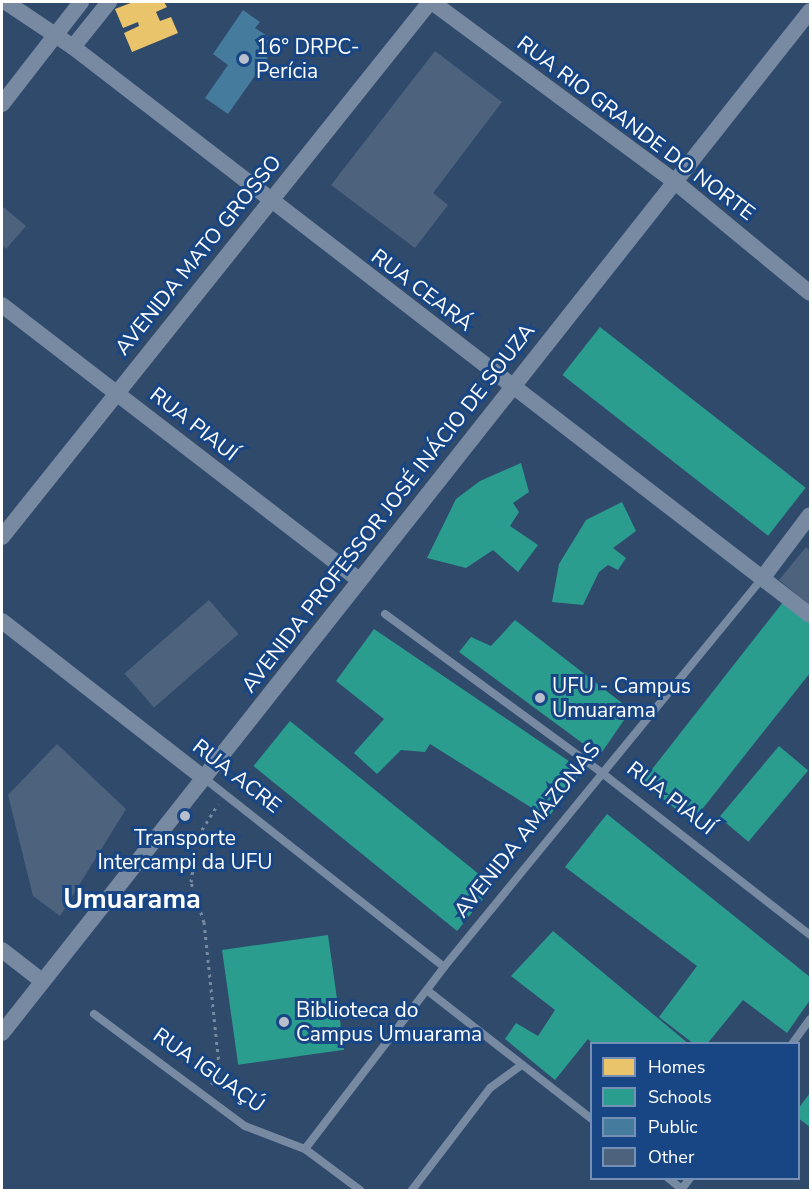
<!DOCTYPE html>
<html>
<head>
<meta charset="utf-8">
<style>
  body { margin:0 }
  #map { position:relative; width:812px; height:1192px; overflow:hidden; background:#304a6c; font-family:"Nunito Sans",sans-serif }
  div>[style] { position:absolute }
  [style*='--x'] { left:calc(var(--x)*1px); top:calc(var(--y)*1px); width:calc(var(--w)*1px); rotate:calc(var(--a)*1deg) }
  .homes>* { inset:0; background:#e9c46a }
  .schools>* { inset:0; background:#2a9d8f; transform-origin:0 0 }
  .public>* { inset:0; background:#457b9d }
  .building>* { inset:0; background:#4d627d; transform-origin:0 0 }
  .path>* { height:3px; margin-top:-1.5px; transform-origin:0; background:repeating-linear-gradient(90deg,#778aa2 0 3px,transparent 0 7.5px) }
  .service>* { height:8px; margin:-4px; padding:0 4px; transform-origin:4px; border-radius:4px; background:#778aa2 }
  .minor>* { height:16px; margin:-8px; padding:0 8px; transform-origin:8px; border-radius:8px; background:#778aa2 }
  .dots>* { width:16px; height:16px; translate:-50% -50%; box-sizing:border-box; border:3px solid #184685; border-radius:50% }
  span { translate:-50% -50%; white-space:nowrap; text-align:center; line-height:1.15; -webkit-text-stroke:6px #184685; paint-order:stroke }
  .poi-label { font-size:21px; color:#fff }
  .left { translate:0 -50%; text-align:left }
  .street-label { font-size:21px; color:#fff }
  .district-label { font-size:27px; color:#fff; font-weight:700 }
  .frame { position:absolute; inset:0; border:3px solid #fff; pointer-events:none }
  .legend { position:absolute; left:590px; top:1042px; width:210px; height:138px; box-sizing:border-box; background:#184685; border:2px solid #7490b6; margin:0; padding:8px 10px; list-style:none; font-size:18px; color:#fff }
  .legend li { display:flex; align-items:center; gap:12px; height:30px }
  .legend b { width:30px; border:2px solid #7490b6 }
</style>
</head>
<body>
<div id="map">
  <div class="homes">
    <i style="clip-path:polygon(133px 2px,164px 2px,167px 7px,156px 12px,160px 21px,171px 17px,178px 33px,132px 52px,124px 33px,139px 26px,138px 22px,123px 28px,115px 9px)"></i>
  </div>
  <div class="schools">
    <i style="left:600px;top:327px;width:261px;height:61px;rotate:38deg"></i>
    <i style="clip-path:polygon(521px 463px,529px 492px,513px 503px,519px 512px,510px 526px,538px 545px,518px 572px,493px 550px,466px 568px,427px 558px,456px 499px,480px 481px)"></i>
    <i style="clip-path:polygon(622px 502px,636px 531px,613px 548px,626px 558px,618px 570px,608px 565px,599px 572px,583px 605px,552px 602px,559px 564px,586px 520px)"></i>
    <i style="clip-path:polygon(787px 597px,810px 616px,810px 673px,692px 822px,642px 782px)"></i>
    <i style="clip-path:polygon(515px 620px,631px 710px,602px 752px,585px 745px,459px 652px,471px 637px,491px 646px)"></i>
    <i style="clip-path:polygon(374px 629px,582px 770px,548px 818px,430px 744px,425px 752px,401px 750px,377px 774px,354px 753px,384px 719px,336px 681px)"></i>
    <i style="left:290px;top:721px;width:262px;height:58px;rotate:39deg"></i>
    <i style="left:779px;top:746px;width:38px;height:93px;rotate:40deg"></i>
    <i style="clip-path:polygon(607px 814px,810px 977px,810px 1000px,787px 1033px,743px 1000px,707px 1044px,694px 1044px,659px 1017px,697px 966px,565px 867px)"></i>
    <i style="clip-path:polygon(553px 931px,689px 1044px,593px 1044px,588px 1039px,555px 1080px,505px 1039px,516px 1023px,538px 1036px,555px 1010px,511px 976px)"></i>
    <i style="left:328px;top:935px;width:116px;height:107px;rotate:82deg"></i>
    <i style="clip-path:polygon(810px 1093px,810px 1127px,798px 1118px,798px 1109px)"></i>
  </div>
  <div class="public">
    <i style="clip-path:polygon(243px 10px,260px 22px,255px 28px,278px 43px,228px 114px,205px 98px,228px 65px,213px 54px)"></i>
  </div>
  <div class="building">
    <i style="clip-path:polygon(435px 51px,502px 102px,433px 193px,448px 205px,415px 248px,331px 185px)"></i>
    <i style="clip-path:polygon(2px 206px,26px 226px,6px 249px,2px 245px)"></i>
    <i style="clip-path:polygon(806px 547px,810px 551px,810px 605px,779px 580px)"></i>
    <i style="left:209px;top:600px;width:45px;height:112px;rotate:49deg"></i>
    <i style="clip-path:polygon(57px 744px,126px 809px,60px 916px,33px 896px,8px 795px)"></i>
  </div>
  <div class="path">
    <i style="--x:211;--y:1084;--w:13;--a:-48"></i>
    <i style="--x:220;--y:1074;--w:153;--a:-96"></i>
    <i style="--x:204;--y:922;--w:42;--a:-108"></i>
    <i style="--x:191;--y:882;--w:47;--a:-81.3"></i>
    <i style="--x:198;--y:836;--w:38;--a:-58"></i>
  </div>
  <div class="service">
    <i style="--x:385;--y:614;--w:269;--a:36.2"></i>
    <i style="--x:602;--y:773;--w:264;--a:37.9"></i>
    <i style="--x:204;--y:778;--w:305;--a:38.2"></i>
    <i style="--x:428;--y:991;--w:208;--a:38"></i>
    <i style="--x:94;--y:1014;--w:188;--a:36.6"></i>
    <i style="--x:245;--y:1126;--w:64;--a:21"></i>
    <i style="--x:305;--y:1149;--w:69;--a:36.7"></i>
    <i style="--x:792;--y:1044;--w:31;--a:-54"></i>
    <i style="--x:305;--y:1149;--w:229;--a:-52.6"></i>
    <i style="--x:444;--y:967;--w:505;--a:-50.7"></i>
    <i style="--x:668;--y:1178;--w:19;--a:39"></i>
    <i style="--x:412;--y:1190;--w:128;--a:-52.6"></i>
    <i style="--x:490;--y:1088;--w:39;--a:-36"></i>
    <i style="--x:681;--y:1190;--w:15;--a:-53"></i>
  </div>
  <div class="minor">
    <i style="--x:6;--y:2;--w:81;--a:33.9"></i>
    <i style="--x:73;--y:47;--w:930;--a:37.62"></i>
    <i style="--x:432;--y:2;--w:301;--a:36.5"></i>
    <i style="--x:674;--y:181;--w:176;--a:39.5"></i>
    <i style="--x:73;--y:47;--w:58;--a:-51.3"></i>
    <i style="--x:2;--y:104;--w:129;--a:-52.2"></i>
    <i style="--x:2;--y:305;--w:451;--a:37.6"></i>
    <i style="--x:2;--y:537;--w:685;--a:-51.34"></i>
    <i style="--x:764;--y:576;--w:76;--a:-53"></i>
    <i style="--x:2;--y:621;--w:256;--a:37.9"></i>
    <i style="--x:2;--y:950;--w:51;--a:37.8"></i>
    <i style="--x:2;--y:1033;--w:1303;--a:-51.67"></i>
  </div>
  <div class="dots">
    <i style="left:244px;top:59px;background:#b7c0cc"></i>
    <i style="left:540px;top:698px;background:#b7c0cc"></i>
    <i style="left:185px;top:816px;background:#b7c0cc"></i>
    <i style="left:284px;top:1022px;background:#b7c0cc"></i>
  </div>
  <div class="poi-label">
    <span class="left" style="left:256px;top:59px">16° DRPC-<br>Perícia</span>
    <span class="left" style="left:552px;top:698px">UFU - Campus<br>Umuarama</span>
    <span style="left:185px;top:850px">Transporte<br>Intercampi da UFU</span>
    <span class="left" style="left:296px;top:1022px">Biblioteca do<br>Campus Umuarama</span>
  </div>
  <div class="street-label">
    <span style="left:636px;top:128px;rotate:37deg">RUA RIO GRANDE DO NORTE</span>
    <span style="left:198px;top:255px;rotate:-51deg">AVENIDA MATO GROSSO</span>
    <span style="left:422px;top:290px;rotate:37deg">RUA CEARÁ</span>
    <span style="left:194px;top:424px;rotate:38deg">RUA PIAUÍ</span>
    <span style="left:388px;top:508px;rotate:-52deg">AVENIDA PROFESSOR JOSÉ INÁCIO DE SOUZA</span>
    <span style="left:237px;top:776px;rotate:38deg">RUA ACRE</span>
    <span style="left:671px;top:798px;rotate:38deg">RUA PIAUÍ</span>
    <span style="left:527px;top:830px;rotate:-51deg">AVENIDA AMAZONAS</span>
    <span style="left:209px;top:1070px;rotate:35deg">RUA IGUAÇÚ</span>
  </div>
  <div class="district-label">
    <span style="left:132px;top:900px">Umuarama</span>
  </div>
  <div class="frame"></div>
  <ul class="legend">
  <li><b style="height:16px;background:#e9c46a"></b>Homes</li>
  <li><b style="height:16px;background:#2a9d8f"></b>Schools</li>
  <li><b style="height:16px;background:#457b9d"></b>Public</li>
  <li><b style="height:16px;background:#4d627d"></b>Other</li>
  </ul>
</div>
</body>
</html>
